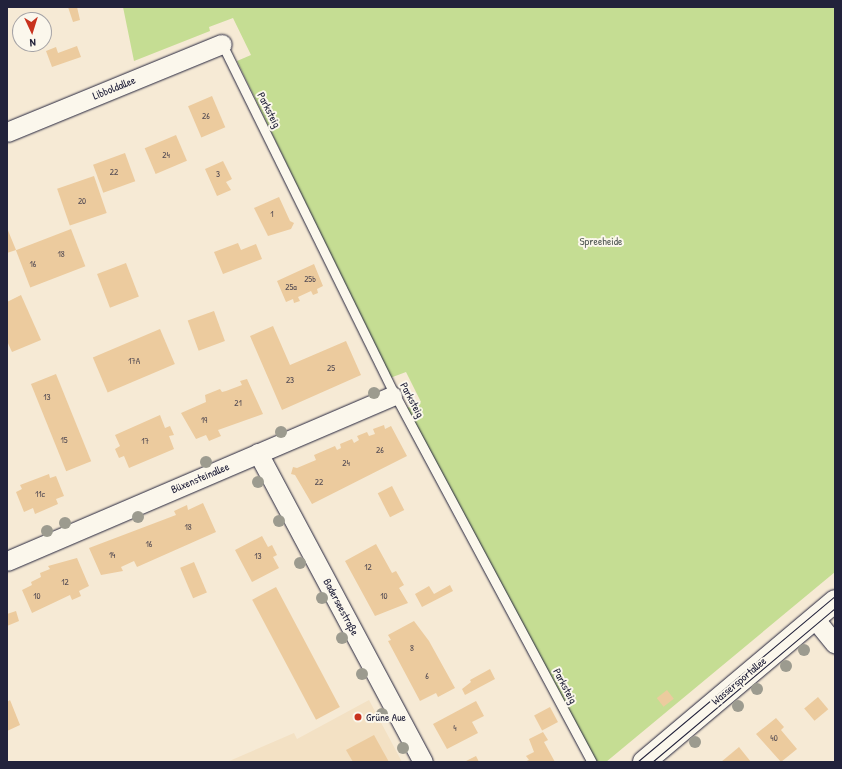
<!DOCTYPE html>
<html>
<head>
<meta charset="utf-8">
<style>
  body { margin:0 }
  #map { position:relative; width:842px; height:769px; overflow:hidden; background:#f6ead5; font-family:"Patrick Hand",sans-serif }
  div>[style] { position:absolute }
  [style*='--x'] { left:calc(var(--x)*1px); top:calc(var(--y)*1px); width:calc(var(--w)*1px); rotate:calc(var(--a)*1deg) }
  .built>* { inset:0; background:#f3e1c4 }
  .green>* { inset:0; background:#c5dd93 }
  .building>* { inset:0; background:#eccb9e; transform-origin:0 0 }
  .roads { filter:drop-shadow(0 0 1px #22223b) drop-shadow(0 0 1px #22223b) }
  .service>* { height:9px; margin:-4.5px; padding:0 4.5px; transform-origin:4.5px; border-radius:4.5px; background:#fbf7ec }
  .minor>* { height:19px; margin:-9.5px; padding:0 9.5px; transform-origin:9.5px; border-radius:9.5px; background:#fbf7ec }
  .secondary>* { height:22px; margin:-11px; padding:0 11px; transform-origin:11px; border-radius:11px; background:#fbf7ec }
  .tram>* { height:1px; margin:-0.5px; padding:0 0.5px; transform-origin:0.5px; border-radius:0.5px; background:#22223b }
  .trees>* { width:12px; height:12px; margin:-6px; border-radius:50%; background:#9c9b8f }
  .dots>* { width:11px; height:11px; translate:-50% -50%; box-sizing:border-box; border:2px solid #fbf7ec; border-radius:50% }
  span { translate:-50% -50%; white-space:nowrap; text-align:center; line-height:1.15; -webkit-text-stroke:4px #fbf7ec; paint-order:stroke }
  .number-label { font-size:9px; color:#544c54 }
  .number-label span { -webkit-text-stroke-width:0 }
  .street-label { font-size:11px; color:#22223b }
  .park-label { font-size:11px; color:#535a55 }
  .poi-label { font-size:11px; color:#22223b }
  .left { translate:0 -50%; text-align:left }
  .frame { position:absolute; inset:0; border:8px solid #22223b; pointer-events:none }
  .north { position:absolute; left:12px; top:12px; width:40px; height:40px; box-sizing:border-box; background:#fbf7ec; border:1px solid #a4a2a5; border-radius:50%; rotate:176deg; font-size:11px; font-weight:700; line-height:16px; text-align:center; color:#22223b }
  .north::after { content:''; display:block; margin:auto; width:14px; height:18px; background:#c8321e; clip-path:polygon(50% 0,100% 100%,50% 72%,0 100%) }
</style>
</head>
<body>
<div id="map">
  <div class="built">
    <i style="clip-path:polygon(369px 700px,402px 762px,227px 762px,294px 733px,297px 739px)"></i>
  </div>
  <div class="green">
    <i style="clip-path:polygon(123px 7px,835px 7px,835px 572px,606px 762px,596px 762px,407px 408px,421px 402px,406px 372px,390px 378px,237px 61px,251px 55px,233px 18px,209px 27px,210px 31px,134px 61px)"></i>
  </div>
  <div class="building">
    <i style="clip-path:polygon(68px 7px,77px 7px,80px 20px,73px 22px)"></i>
    <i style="clip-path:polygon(77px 46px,81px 57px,52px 67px,46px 51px,56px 47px,58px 53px)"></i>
    <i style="left:212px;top:96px;width:34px;height:26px;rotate:67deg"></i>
    <i style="left:176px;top:135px;width:28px;height:34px;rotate:67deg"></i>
    <i style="left:125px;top:153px;width:30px;height:34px;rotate:70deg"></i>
    <i style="clip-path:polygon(223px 161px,232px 179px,226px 182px,231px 190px,217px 196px,205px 169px)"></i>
    <i style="left:94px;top:176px;width:39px;height:39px;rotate:71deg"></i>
    <i style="clip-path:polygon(279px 197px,290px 221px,294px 223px,291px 229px,268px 236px,254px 208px)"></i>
    <i style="clip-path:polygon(7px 228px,16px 250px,7px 253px)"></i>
    <i style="left:71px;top:229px;width:40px;height:59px;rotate:69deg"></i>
    <i style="clip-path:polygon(238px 243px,241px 250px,256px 244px,262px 259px,223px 274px,214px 252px)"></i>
    <i style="left:126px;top:263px;width:36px;height:31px;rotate:69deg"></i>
    <i style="clip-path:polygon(314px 264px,323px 286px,317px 289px,318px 293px,313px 295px,311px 291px,298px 297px,300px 301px,294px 303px,293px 299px,286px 302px,277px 281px)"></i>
    <i style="clip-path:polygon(21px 295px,41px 340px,12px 352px,7px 341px,7px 302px)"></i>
    <i style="left:214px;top:311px;width:32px;height:28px;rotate:70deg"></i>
    <i style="clip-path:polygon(273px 326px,290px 365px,346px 341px,361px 375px,282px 410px,250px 336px)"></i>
    <i style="left:160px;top:329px;width:38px;height:73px;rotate:67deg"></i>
    <i style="left:56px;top:374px;width:94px;height:27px;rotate:68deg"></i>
    <i style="clip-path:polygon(247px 379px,263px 414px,218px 430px,221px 436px,209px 441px,206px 435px,196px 439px,181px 413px,206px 402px,205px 395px,220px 389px,222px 392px,226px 391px,242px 385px,240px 381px)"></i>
    <i style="clip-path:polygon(160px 415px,165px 428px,170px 426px,174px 435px,169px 436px,174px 449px,129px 468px,124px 456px,119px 458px,115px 449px,120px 446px,115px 435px)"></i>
    <i style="clip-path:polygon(384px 425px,385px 429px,391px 426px,407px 456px,312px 504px,295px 475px,291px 474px,293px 467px,297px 468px,316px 460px,314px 455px,335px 446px,337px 450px,341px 448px,340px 444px,352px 439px,354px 443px,359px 440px,357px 436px,367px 432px,369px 436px,375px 434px,373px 429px)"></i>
    <i style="clip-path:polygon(49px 474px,50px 478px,56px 476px,64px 496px,56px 499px,58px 504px,35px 514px,33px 508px,24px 512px,16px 492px,22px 489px,20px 485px)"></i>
    <i style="left:392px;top:486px;width:27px;height:16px;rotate:63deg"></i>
    <i style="clip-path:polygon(203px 503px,216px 532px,137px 567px,134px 561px,121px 567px,123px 571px,101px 575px,89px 548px,176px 515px,174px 511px,187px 505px,188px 510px)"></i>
    <i style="clip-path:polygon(262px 536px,268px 547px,272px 545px,277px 555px,273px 557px,279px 568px,252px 582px,235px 550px)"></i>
    <i style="clip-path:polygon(376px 544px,392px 573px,396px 571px,404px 585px,399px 588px,408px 603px,375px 616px,345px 561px)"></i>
    <i style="clip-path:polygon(77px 558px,89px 586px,79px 591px,81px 596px,72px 600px,70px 595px,32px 613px,22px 590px,32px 585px,31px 582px,41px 577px,40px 573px,50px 569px,48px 566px)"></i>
    <i style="left:194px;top:562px;width:33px;height:15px;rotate:67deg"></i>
    <i style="clip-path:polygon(450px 585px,453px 591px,422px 607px,415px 594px,429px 586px,434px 594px)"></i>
    <i style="left:276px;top:587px;width:136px;height:27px;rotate:62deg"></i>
    <i style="clip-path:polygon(16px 611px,19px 621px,7px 626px,7px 614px)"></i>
    <i style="clip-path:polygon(414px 621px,429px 641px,455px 688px,438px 697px,436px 693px,420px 701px,388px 641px,391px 640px,388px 635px)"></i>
    <i style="clip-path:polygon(490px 669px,495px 679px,465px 695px,462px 689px,471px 682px,470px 680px)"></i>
    <i style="left:667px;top:690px;width:11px;height:13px;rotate:52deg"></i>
    <i style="left:818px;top:697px;width:16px;height:18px;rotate:50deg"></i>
    <i style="clip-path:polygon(10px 700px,20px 725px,7px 731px,7px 702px)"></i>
    <i style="clip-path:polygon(476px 701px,484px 716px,472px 722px,478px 733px,447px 749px,433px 724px)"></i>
    <i style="left:550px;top:707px;width:17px;height:18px;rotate:62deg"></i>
    <i style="clip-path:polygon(776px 718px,784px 727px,781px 730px,797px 749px,781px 762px,756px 734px)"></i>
    <i style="clip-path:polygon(543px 732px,548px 740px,544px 742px,555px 762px,524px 762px,529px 760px,526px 756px,534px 752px,529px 739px)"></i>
    <i style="clip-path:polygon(374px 735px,389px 762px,353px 762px,346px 750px)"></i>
    <i style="clip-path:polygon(739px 747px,751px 762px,721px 762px)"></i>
    <i style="clip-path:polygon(476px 756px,479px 762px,464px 762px)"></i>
  </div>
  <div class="roads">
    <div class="service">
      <i style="--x:222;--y:44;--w:391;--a:63.8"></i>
      <i style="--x:395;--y:395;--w:417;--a:61.8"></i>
    </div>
    <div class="minor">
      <i style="--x:7;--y:132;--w:232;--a:-22.3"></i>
      <i style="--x:258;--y:453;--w:350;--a:61.9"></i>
      <i style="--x:7;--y:561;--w:419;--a:-23.2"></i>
      <i style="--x:814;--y:618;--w:33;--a:51"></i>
    </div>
    <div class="secondary">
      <i style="--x:644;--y:762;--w:250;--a:-40.1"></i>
    </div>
  </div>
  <div class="tram">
    <i style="--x:637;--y:762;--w:258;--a:-40"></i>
    <i style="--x:652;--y:762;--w:239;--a:-40.1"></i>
  </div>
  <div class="trees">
    <i style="left:374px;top:393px"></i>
    <i style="left:281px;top:432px"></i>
    <i style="left:206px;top:462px"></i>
    <i style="left:258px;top:482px"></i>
    <i style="left:138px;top:517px"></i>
    <i style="left:279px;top:521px"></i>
    <i style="left:65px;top:523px"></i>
    <i style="left:47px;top:531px"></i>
    <i style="left:300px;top:563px"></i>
    <i style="left:322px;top:598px"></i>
    <i style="left:342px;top:638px"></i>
    <i style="left:804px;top:650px"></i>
    <i style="left:786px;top:666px"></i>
    <i style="left:362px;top:674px"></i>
    <i style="left:757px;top:689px"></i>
    <i style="left:738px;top:706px"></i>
    <i style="left:382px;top:714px"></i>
    <i style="left:695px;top:742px"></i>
    <i style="left:403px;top:748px"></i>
  </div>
  <div class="dots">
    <i style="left:358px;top:717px;background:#c8321e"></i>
  </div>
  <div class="number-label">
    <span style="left:206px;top:116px">26</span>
    <span style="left:166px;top:155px">24</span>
    <span style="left:114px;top:172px">22</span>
    <span style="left:218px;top:174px">3</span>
    <span style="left:82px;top:201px">20</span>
    <span style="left:272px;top:214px">1</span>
    <span style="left:61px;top:254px">18</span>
    <span style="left:33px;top:264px">16</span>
    <span style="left:310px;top:279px">25b</span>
    <span style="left:291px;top:287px">25a</span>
    <span style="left:134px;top:361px">17A</span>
    <span style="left:331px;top:368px">25</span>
    <span style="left:290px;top:380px">23</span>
    <span style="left:47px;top:397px">13</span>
    <span style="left:238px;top:403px">21</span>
    <span style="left:204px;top:420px">19</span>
    <span style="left:64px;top:440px">15</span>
    <span style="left:145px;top:441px">17</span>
    <span style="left:380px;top:450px">26</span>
    <span style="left:346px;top:463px">24</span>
    <span style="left:319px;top:482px">22</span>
    <span style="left:40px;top:494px">11c</span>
    <span style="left:188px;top:527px">18</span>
    <span style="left:149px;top:544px">16</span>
    <span style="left:112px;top:555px">14</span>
    <span style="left:258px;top:556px">13</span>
    <span style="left:368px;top:567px">12</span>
    <span style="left:65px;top:582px">12</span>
    <span style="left:37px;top:596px">10</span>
    <span style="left:384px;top:596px">10</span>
    <span style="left:412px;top:648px">8</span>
    <span style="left:427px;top:676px">6</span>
    <span style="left:455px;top:728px">4</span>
    <span style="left:774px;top:738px">40</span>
  </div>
  <div class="street-label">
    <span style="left:114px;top:88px;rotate:-22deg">Libboldallee</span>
    <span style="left:269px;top:110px;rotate:63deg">Parksteig</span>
    <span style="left:412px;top:400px;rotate:62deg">Parksteig</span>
    <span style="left:200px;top:478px;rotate:-23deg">Büxensteinallee</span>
    <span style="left:341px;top:607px;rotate:62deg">Baderseestraße</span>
    <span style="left:739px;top:681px;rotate:-40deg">Wassersportallee</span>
    <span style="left:565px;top:686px;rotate:62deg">Parksteig</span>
  </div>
  <div class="park-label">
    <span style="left:601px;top:241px">Spreeheide</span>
  </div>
  <div class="poi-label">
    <span class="left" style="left:366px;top:717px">Grüne Aue</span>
  </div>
  <div class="frame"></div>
  <div class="north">N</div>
</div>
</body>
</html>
